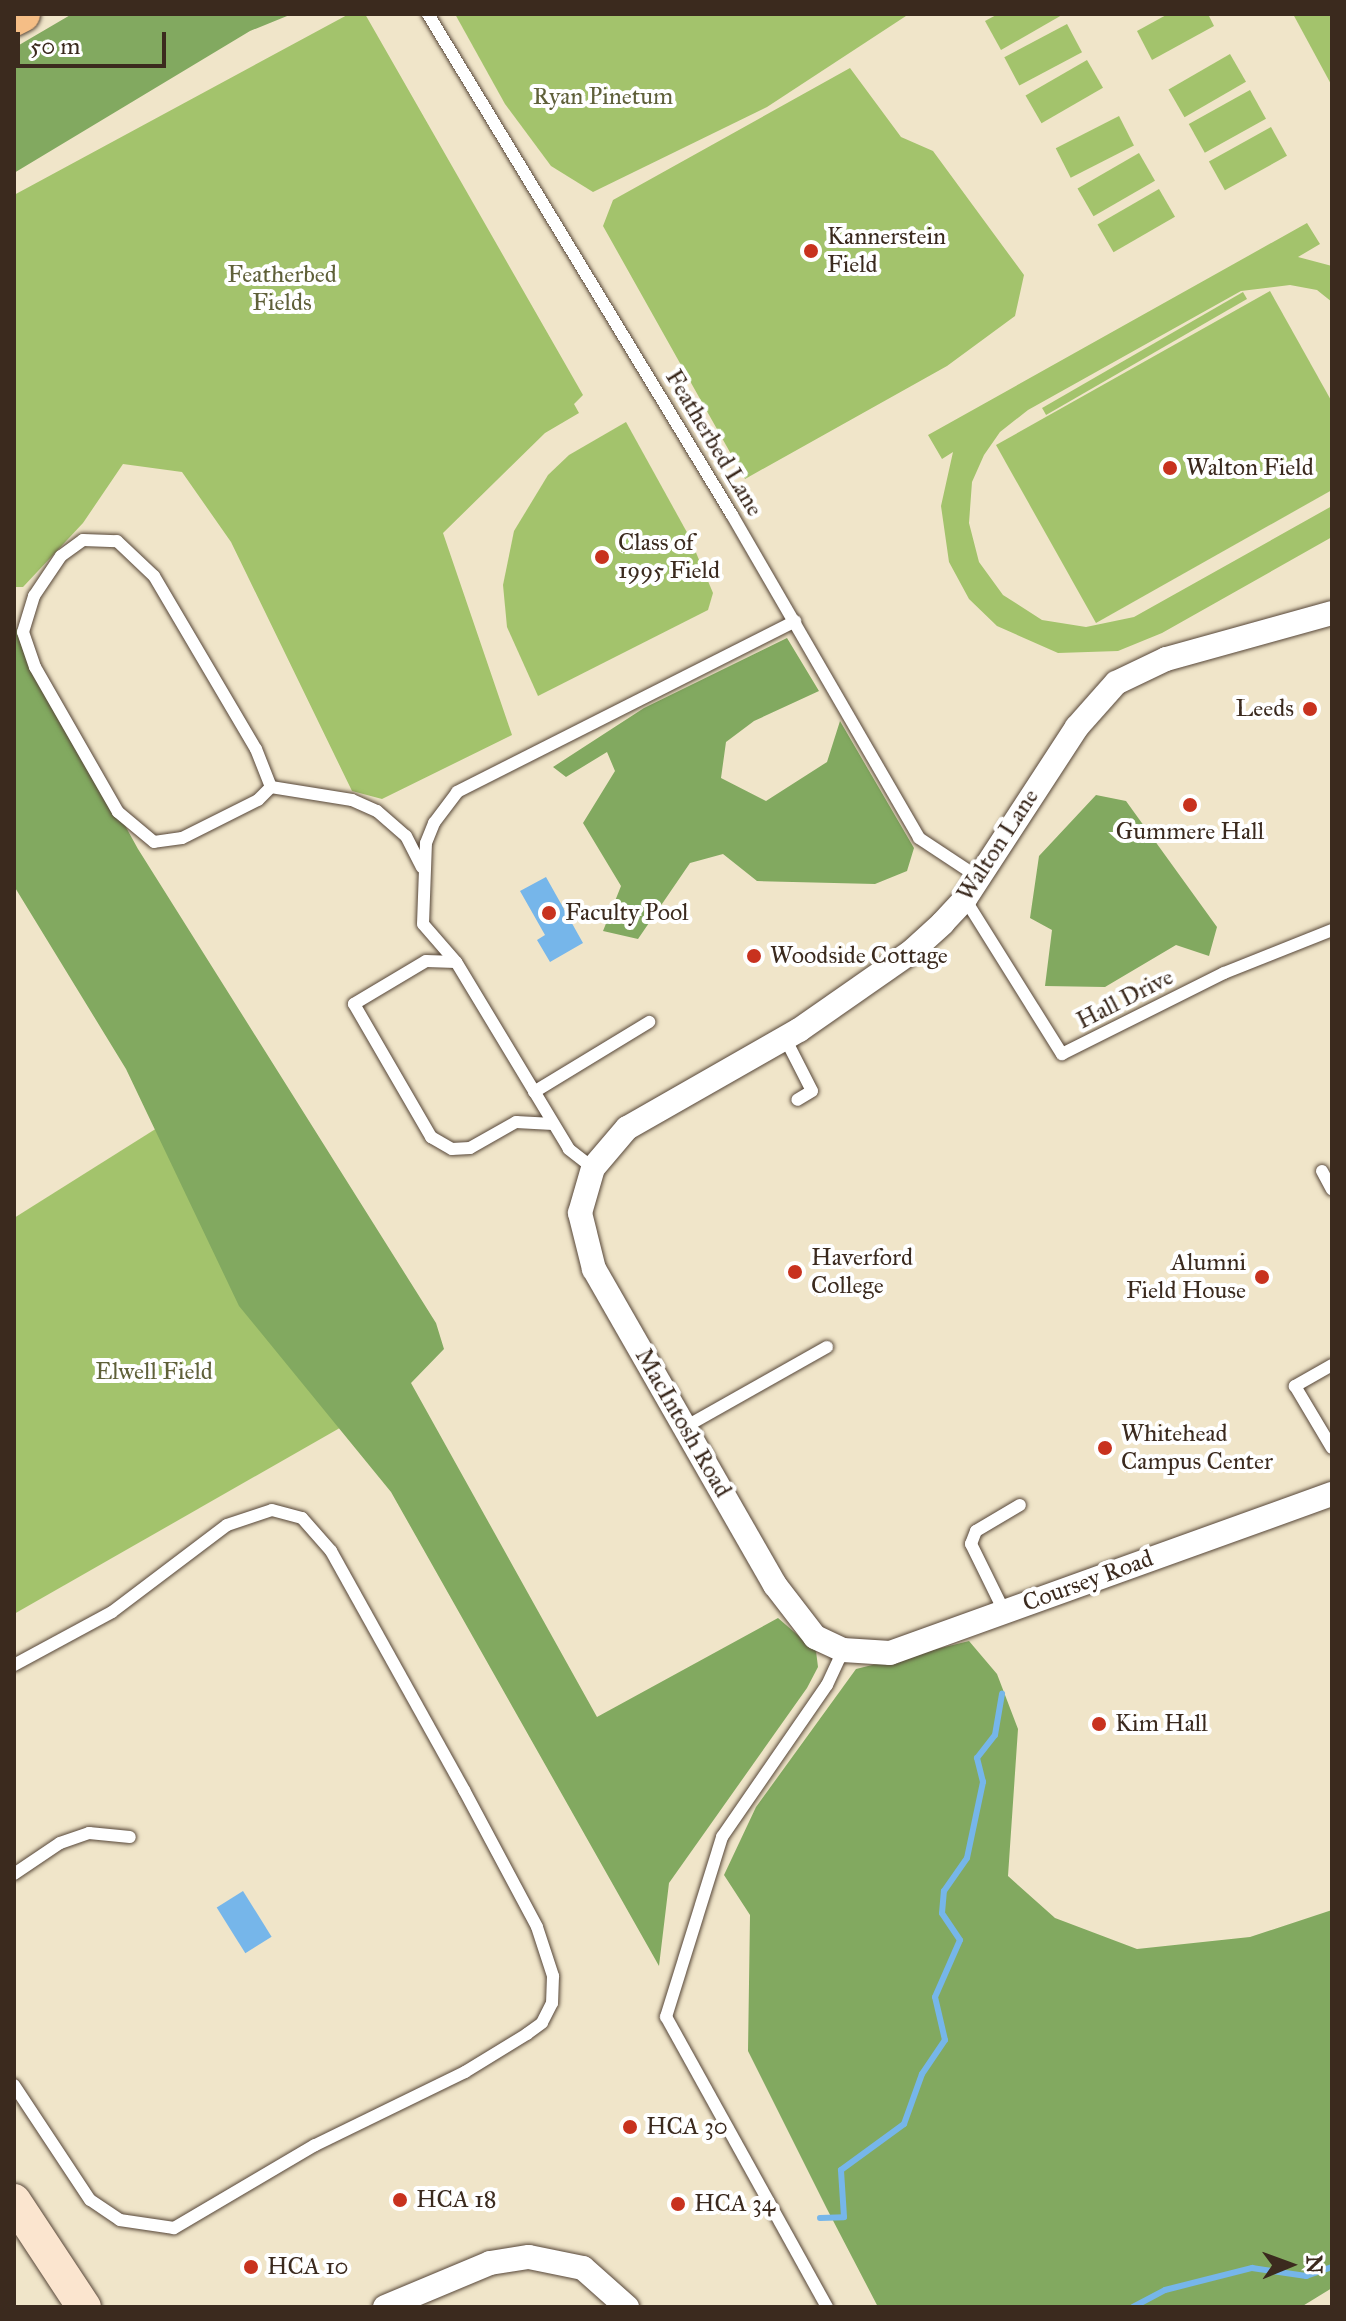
<!DOCTYPE html>
<html>
<head>
<meta charset="utf-8">
<style>
  body { margin:0 }
  #map { position:relative; width:1346px; height:2321px; overflow:hidden; background:#f0e5c9; font-family:"IM FELL Great Primer",serif }
  div>[style] { position:absolute }
  [style*='--x'] { left:calc(var(--x)*1px); top:calc(var(--y)*1px); width:calc(var(--w)*1px); rotate:calc(var(--a)*1deg) }
  .green>* { inset:0; background:#a3c36c; transform-origin:0 0 }
  .forest>* { inset:0; background:#82a960 }
  .water>* { inset:0; background:#76b6ea; transform-origin:0 0 }
  .stream>* { height:6px; margin:-3px; padding:0 3px; transform-origin:3px; border-radius:3px; background:#76b6ea }
  .roads { filter:drop-shadow(0 0 2px #564638) drop-shadow(0 0 2px #564638) }
  .lane>* { height:12px; margin:-6px; padding:0 6px; transform-origin:6px; border-radius:6px; background:#fff }
  .street>* { height:24px; margin:-12px; padding:0 12px; transform-origin:12px; border-radius:12px; background:#fff }
  .secondary>* { height:34px; margin:-17px; padding:0 17px; transform-origin:17px; border-radius:17px; background:#fbe5cf }
  .primary>* { height:36px; margin:-18px; padding:0 18px; transform-origin:18px; border-radius:18px; background:#f5be86 }
  .dots>* { width:22px; height:22px; translate:-50% -50%; box-sizing:border-box; border:4px solid #fff; border-radius:50% }
  span { translate:-50% -50%; white-space:nowrap; text-align:center; line-height:1.15; -webkit-text-stroke:8px #fff; paint-order:stroke }
  .park-label { font-size:24px; color:#5f6039 }
  .poi-label { font-size:24px; color:#3b2a1e }
  .left { translate:0 -50%; text-align:left }
  .right { translate:-100% -50%; text-align:right }
  .street-label { font-size:24px; color:#3b2a1e }
  .frame { position:absolute; inset:0; border:16px solid #3b2a1e; pointer-events:none }
  .north { position:absolute; left:1250px; top:2225px; width:80px; height:80px; -webkit-text-stroke:6px #fff; paint-order:stroke; rotate:89deg; font-size:22px; font-weight:700; line-height:32px; text-align:center; color:#3b2a1e }
  .north::after { content:''; display:block; margin:auto; width:28px; height:36px; background:#3b2a1e; clip-path:polygon(50% 0,100% 100%,50% 72%,0 100%) }
  .scale { position:absolute; left:16px; top:32px; width:150px; height:36px; box-sizing:border-box; border:4px solid #3b2a1e; border-top:0; padding-left:10px; font-size:24px; line-height:28px; white-space:nowrap; color:#3b2a1e; -webkit-text-stroke:6px #fff; paint-order:stroke }
</style>
</head>
<body>
<div id="map">
  <div class="green">
    <i style="clip-path:polygon(349px 14px,365px 14px,583px 395px,574px 404px,579px 413px,545px 433px,443px 533px,512px 735px,382px 799px,352px 791px,231px 542px,182px 472px,123px 464px,83px 523px,23px 587px,14px 587px,14px 195px)"></i>
    <i style="clip-path:polygon(455px 14px,909px 14px,767px 107px,593px 192px,551px 166px,505px 104px)"></i>
    <i style="clip-path:polygon(998px 14px,1061px 14px,1062px 15px,1001px 50px,985px 21px)"></i>
    <i style="clip-path:polygon(1168px 14px,1208px 14px,1214px 26px,1152px 60px,1137px 31px)"></i>
    <i style="clip-path:polygon(1293px 14px,1332px 14px,1332px 86px)"></i>
    <i style="left:1067px;top:24px;width:32px;height:71px;rotate:62deg"></i>
    <i style="left:1230px;top:54px;width:32px;height:71px;rotate:60deg"></i>
    <i style="left:1087px;top:60px;width:32px;height:71px;rotate:60deg"></i>
    <i style="clip-path:polygon(850px 68px,901px 137px,933px 151px,1024px 275px,1015px 316px,947px 366px,745px 479px,603px 226px,613px 200px)"></i>
    <i style="left:1250px;top:90px;width:33px;height:70px;rotate:61deg"></i>
    <i style="left:1119px;top:116px;width:33px;height:71px;rotate:63deg"></i>
    <i style="left:1271px;top:127px;width:33px;height:71px;rotate:61deg"></i>
    <i style="left:1139px;top:153px;width:32px;height:71px;rotate:60deg"></i>
    <i style="left:1159px;top:189px;width:32px;height:71px;rotate:60deg"></i>
    <i style="clip-path:polygon(1307px 223px,1320px 244px,1298px 257px,1332px 266px,1332px 302px,1317px 290px,1290px 285px,1241px 291px,1028px 410px,1000px 432px,984px 455px,972px 482px,969px 523px,979px 562px,1003px 595px,1042px 620px,1086px 627px,1134px 617px,1332px 506px,1332px 537px,1162px 633px,1118px 651px,1058px 653px,997px 626px,969px 599px,949px 562px,941px 506px,953px 452px,942px 459px,928px 435px)"></i>
    <i style="clip-path:polygon(1270px 291px,1332px 402px,1332px 490px,1096px 623px,996px 445px)"></i>
    <i style="left:1243px;top:292px;width:8px;height:232px;rotate:60deg"></i>
    <i style="clip-path:polygon(626px 422px,689px 536px,713px 593px,708px 610px,538px 696px,507px 627px,503px 585px,514px 531px,548px 475px,569px 455px)"></i>
    <i style="clip-path:polygon(173px 1118px,345px 1425px,14px 1614px,14px 1218px)"></i>
  </div>
  <div class="forest">
    <i style="clip-path:polygon(72px 14px,292px 14px,250px 31px,14px 173px,14px 48px)"></i>
    <i style="clip-path:polygon(14px 624px,138px 849px,436px 1323px,444px 1349px,411px 1383px,597px 1717px,778px 1618px,816px 1651px,818px 1667px,807px 1688px,669px 1883px,659px 1966px,391px 1492px,239px 1306px,126px 1069px,14px 886px)"></i>
    <i style="clip-path:polygon(787px 638px,819px 691px,754px 721px,726px 742px,721px 778px,766px 801px,827px 762px,840px 721px,914px 848px,907px 871px,875px 884px,757px 881px,723px 854px,690px 863px,638px 939px,603px 931px,621px 886px,583px 823px,615px 771px,607px 752px,566px 777px,553px 767px,644px 708px)"></i>
    <i style="clip-path:polygon(1096px 795px,1126px 801px,1217px 927px,1209px 956px,1176px 945px,1105px 987px,1045px 986px,1052px 930px,1030px 918px,1039px 856px)"></i>
    <i style="clip-path:polygon(969px 1641px,997px 1674px,1018px 1729px,1008px 1876px,1055px 1918px,1137px 1949px,1250px 1937px,1332px 1910px,1332px 2288px,1301px 2307px,878px 2307px,827px 2209px,748px 2051px,750px 1915px,724px 1875px,756px 1807px,856px 1669px)"></i>
  </div>
  <div class="water">
    <i style="clip-path:polygon(546px 877px,583px 943px,550px 962px,537px 940px,545px 935px,520px 891px)"></i>
    <i style="left:243px;top:1891px;width:54px;height:31px;rotate:58deg"></i>
  </div>
  <div class="stream">
    <i style="--x:820;--y:2218;--w:24;--a:-2"></i>
    <i style="--x:844;--y:2217;--w:47;--a:-93.7"></i>
    <i style="--x:841;--y:2170;--w:78;--a:-36.1"></i>
    <i style="--x:904;--y:2124;--w:53;--a:-70.2"></i>
    <i style="--x:922;--y:2074;--w:41;--a:-55.9"></i>
    <i style="--x:945;--y:2040;--w:44;--a:-103.1"></i>
    <i style="--x:935;--y:1997;--w:62;--a:-66.3"></i>
    <i style="--x:960;--y:1940;--w:32;--a:-124"></i>
    <i style="--x:942;--y:1913;--w:22;--a:-85"></i>
    <i style="--x:944;--y:1891;--w:40;--a:-55.1"></i>
    <i style="--x:967;--y:1858;--w:78;--a:-78.1"></i>
    <i style="--x:983;--y:1782;--w:25;--a:-104"></i>
    <i style="--x:977;--y:1758;--w:29;--a:-52"></i>
    <i style="--x:995;--y:1735;--w:42;--a:-80.3"></i>
    <i style="--x:1133;--y:2307;--w:36;--a:-28"></i>
    <i style="--x:1165;--y:2290;--w:90;--a:-14.2"></i>
    <i style="--x:1252;--y:2268;--w:55;--a:8.4"></i>
    <i style="--x:1306;--y:2276;--w:28;--a:-19"></i>
  </div>
  <div class="roads">
    <div class="lane">
      <i style="--x:428;--y:14;--w:586;--a:58.75"></i>
      <i style="--x:732;--y:515;--w:373;--a:59.9"></i>
      <i style="--x:919;--y:838;--w:71;--a:33.5"></i>
      <i style="--x:271;--y:787;--w:18;--a:135"></i>
      <i style="--x:258;--y:800;--w:85;--a:153.4"></i>
      <i style="--x:182;--y:838;--w:28;--a:172"></i>
      <i style="--x:154;--y:842;--w:47;--a:-140.2"></i>
      <i style="--x:118;--y:812;--w:167;--a:-119.8"></i>
      <i style="--x:35;--y:667;--w:37;--a:-109"></i>
      <i style="--x:23;--y:632;--w:38;--a:-73"></i>
      <i style="--x:34;--y:596;--w:48;--a:-56"></i>
      <i style="--x:61;--y:556;--w:27;--a:-36"></i>
      <i style="--x:83;--y:540;--w:34;--a:2"></i>
      <i style="--x:117;--y:541;--w:51;--a:43.4"></i>
      <i style="--x:154;--y:576;--w:201;--a:59.5"></i>
      <i style="--x:256;--y:749;--w:41;--a:68.5"></i>
      <i style="--x:271;--y:787;--w:82;--a:9.1"></i>
      <i style="--x:352;--y:800;--w:27;--a:24"></i>
      <i style="--x:377;--y:811;--w:38;--a:41"></i>
      <i style="--x:406;--y:836;--w:35;--a:63"></i>
      <i style="--x:965;--y:899;--w:183;--a:58"></i>
      <i style="--x:1062;--y:1054;--w:181;--a:-26.6"></i>
      <i style="--x:1224;--y:973;--w:116;--a:-21.7"></i>
      <i style="--x:456;--y:962;--w:30;--a:-178"></i>
      <i style="--x:426;--y:961;--w:84;--a:149.2"></i>
      <i style="--x:354;--y:1004;--w:154;--a:59.9"></i>
      <i style="--x:431;--y:1137;--w:24;--a:30"></i>
      <i style="--x:452;--y:1149;--w:18;--a:-3"></i>
      <i style="--x:470;--y:1148;--w:53;--a:-29.5"></i>
      <i style="--x:516;--y:1122;--w:37;--a:3"></i>
      <i style="--x:785;--y:1038;--w:59;--a:63"></i>
      <i style="--x:812;--y:1091;--w:17;--a:149"></i>
      <i style="--x:534;--y:1092;--w:135;--a:-31.3"></i>
      <i style="--x:593;--y:1168;--w:31;--a:-142"></i>
      <i style="--x:569;--y:1149;--w:218;--a:-121.1"></i>
      <i style="--x:456;--y:962;--w:50;--a:-131"></i>
      <i style="--x:423;--y:924;--w:81;--a:-87.9"></i>
      <i style="--x:426;--y:843;--w:22;--a:-68"></i>
      <i style="--x:434;--y:823;--w:39;--a:-53"></i>
      <i style="--x:457;--y:792;--w:379;--a:-26.8"></i>
      <i style="--x:1322;--y:1171;--w:21;--a:62"></i>
      <i style="--x:1332;--y:1365;--w:43;--a:150.4"></i>
      <i style="--x:1295;--y:1386;--w:72;--a:59.2"></i>
      <i style="--x:685;--y:1427;--w:163;--a:-29.4"></i>
      <i style="--x:1004;--y:1611;--w:75;--a:-116.2"></i>
      <i style="--x:971;--y:1544;--w:14;--a:-69"></i>
      <i style="--x:976;--y:1531;--w:51;--a:-30.6"></i>
      <i style="--x:14;--y:1665;--w:111;--a:-28.4"></i>
      <i style="--x:112;--y:1612;--w:144;--a:-37.1"></i>
      <i style="--x:227;--y:1525;--w:47;--a:-18.4"></i>
      <i style="--x:272;--y:1510;--w:31;--a:15"></i>
      <i style="--x:302;--y:1518;--w:44;--a:48.7"></i>
      <i style="--x:331;--y:1551;--w:274;--a:60.9"></i>
      <i style="--x:464;--y:1790;--w:155;--a:61.9"></i>
      <i style="--x:537;--y:1927;--w:52;--a:71.9"></i>
      <i style="--x:553;--y:1976;--w:27;--a:92"></i>
      <i style="--x:552;--y:2003;--w:22;--a:117"></i>
      <i style="--x:542;--y:2023;--w:19;--a:144"></i>
      <i style="--x:527;--y:2034;--w:73;--a:148.5"></i>
      <i style="--x:465;--y:2072;--w:167;--a:154"></i>
      <i style="--x:315;--y:2145;--w:164;--a:149.5"></i>
      <i style="--x:174;--y:2228;--w:55;--a:-171.6"></i>
      <i style="--x:120;--y:2220;--w:36;--a:-146"></i>
      <i style="--x:90;--y:2200;--w:138;--a:-123.5"></i>
      <i style="--x:14;--y:1874;--w:55;--a:-34"></i>
      <i style="--x:60;--y:1843;--w:31;--a:-19"></i>
      <i style="--x:89;--y:1833;--w:41;--a:5.6"></i>
      <i style="--x:827;--y:2307;--w:332;--a:-119"></i>
      <i style="--x:666;--y:2017;--w:189;--a:-72.7"></i>
      <i style="--x:722;--y:1837;--w:185;--a:-55.4"></i>
      <i style="--x:827;--y:1685;--w:38;--a:-65"></i>
    </div>
    <div class="street">
      <i style="--x:1332;--y:613;--w:172;--a:164.5"></i>
      <i style="--x:1166;--y:659;--w:55;--a:154.4"></i>
      <i style="--x:1116;--y:683;--w:59;--a:131.6"></i>
      <i style="--x:1077;--y:727;--w:205;--a:123.1"></i>
      <i style="--x:965;--y:899;--w:33;--a:133"></i>
      <i style="--x:943;--y:923;--w:43;--a:137.8"></i>
      <i style="--x:911;--y:952;--w:136;--a:145.1"></i>
      <i style="--x:799;--y:1030;--w:198;--a:150.3"></i>
      <i style="--x:627;--y:1128;--w:52;--a:130.4"></i>
      <i style="--x:593;--y:1168;--w:47;--a:106.1"></i>
      <i style="--x:580;--y:1213;--w:58;--a:76"></i>
      <i style="--x:594;--y:1269;--w:364;--a:60.2"></i>
      <i style="--x:775;--y:1585;--w:66;--a:52.4"></i>
      <i style="--x:815;--y:1637;--w:31;--a:25"></i>
      <i style="--x:843;--y:1650;--w:47;--a:3.7"></i>
      <i style="--x:890;--y:1653;--w:470;--a:-19.8"></i>
      <i style="--x:385;--y:2307;--w:114;--a:-22.7"></i>
      <i style="--x:490;--y:2263;--w:39;--a:-9"></i>
      <i style="--x:529;--y:2257;--w:55;--a:11.5"></i>
      <i style="--x:583;--y:2268;--w:59;--a:41.6"></i>
    </div>
    <div class="secondary">
      <i style="--x:14;--y:2201;--w:127;--a:56.6"></i>
    </div>
    <div class="primary">
      <i style="--x:14;--y:18;--w:9;--a:-27"></i>
    </div>
  </div>
  <div class="dots">
    <i style="left:811px;top:251px;background:#c8321e"></i>
    <i style="left:1170px;top:468px;background:#c8321e"></i>
    <i style="left:602px;top:557px;background:#c8321e"></i>
    <i style="left:1310px;top:709px;background:#c8321e"></i>
    <i style="left:1190px;top:805px;background:#c8321e"></i>
    <i style="left:549px;top:913px;background:#c8321e"></i>
    <i style="left:754px;top:956px;background:#c8321e"></i>
    <i style="left:795px;top:1272px;background:#c8321e"></i>
    <i style="left:1262px;top:1277px;background:#c8321e"></i>
    <i style="left:1105px;top:1448px;background:#c8321e"></i>
    <i style="left:1099px;top:1724px;background:#c8321e"></i>
    <i style="left:630px;top:2127px;background:#c8321e"></i>
    <i style="left:400px;top:2200px;background:#c8321e"></i>
    <i style="left:678px;top:2204px;background:#c8321e"></i>
    <i style="left:251px;top:2267px;background:#c8321e"></i>
  </div>
  <div class="park-label">
    <span style="left:603px;top:97px">Ryan Pinetum</span>
    <span style="left:282px;top:289px">Featherbed<br>Fields</span>
    <span style="left:154px;top:1372px">Elwell Field</span>
  </div>
  <div class="poi-label">
    <span class="left" style="left:827px;top:251px">Kannerstein<br>Field</span>
    <span class="left" style="left:1186px;top:468px">Walton Field</span>
    <span class="left" style="left:618px;top:557px">Class of<br>1995 Field</span>
    <span class="right" style="left:1294px;top:709px">Leeds</span>
    <span style="left:1190px;top:832px">Gummere Hall</span>
    <span class="left" style="left:565px;top:913px">Faculty Pool</span>
    <span class="left" style="left:770px;top:956px">Woodside Cottage</span>
    <span class="left" style="left:811px;top:1272px">Haverford<br>College</span>
    <span class="right" style="left:1246px;top:1277px">Alumni<br>Field House</span>
    <span class="left" style="left:1121px;top:1448px">Whitehead<br>Campus Center</span>
    <span class="left" style="left:1115px;top:1724px">Kim Hall</span>
    <span class="left" style="left:646px;top:2127px">HCA 30</span>
    <span class="left" style="left:416px;top:2200px">HCA 18</span>
    <span class="left" style="left:694px;top:2204px">HCA 34</span>
    <span class="left" style="left:267px;top:2267px">HCA 10</span>
  </div>
  <div class="street-label">
    <span style="left:714px;top:443px;rotate:59deg">Featherbed Lane</span>
    <span style="left:998px;top:845px;rotate:-57deg">Walton Lane</span>
    <span style="left:1125px;top:999px;rotate:-27deg">Hall Drive</span>
    <span style="left:683px;top:1423px;rotate:60deg">MacIntosh Road</span>
    <span style="left:1088px;top:1581px;rotate:-20deg">Coursey Road</span>
  </div>
  <div class="frame"></div>
  <div class="north">N</div>
  <div class="scale">50 m</div>
</div>
</body>
</html>
